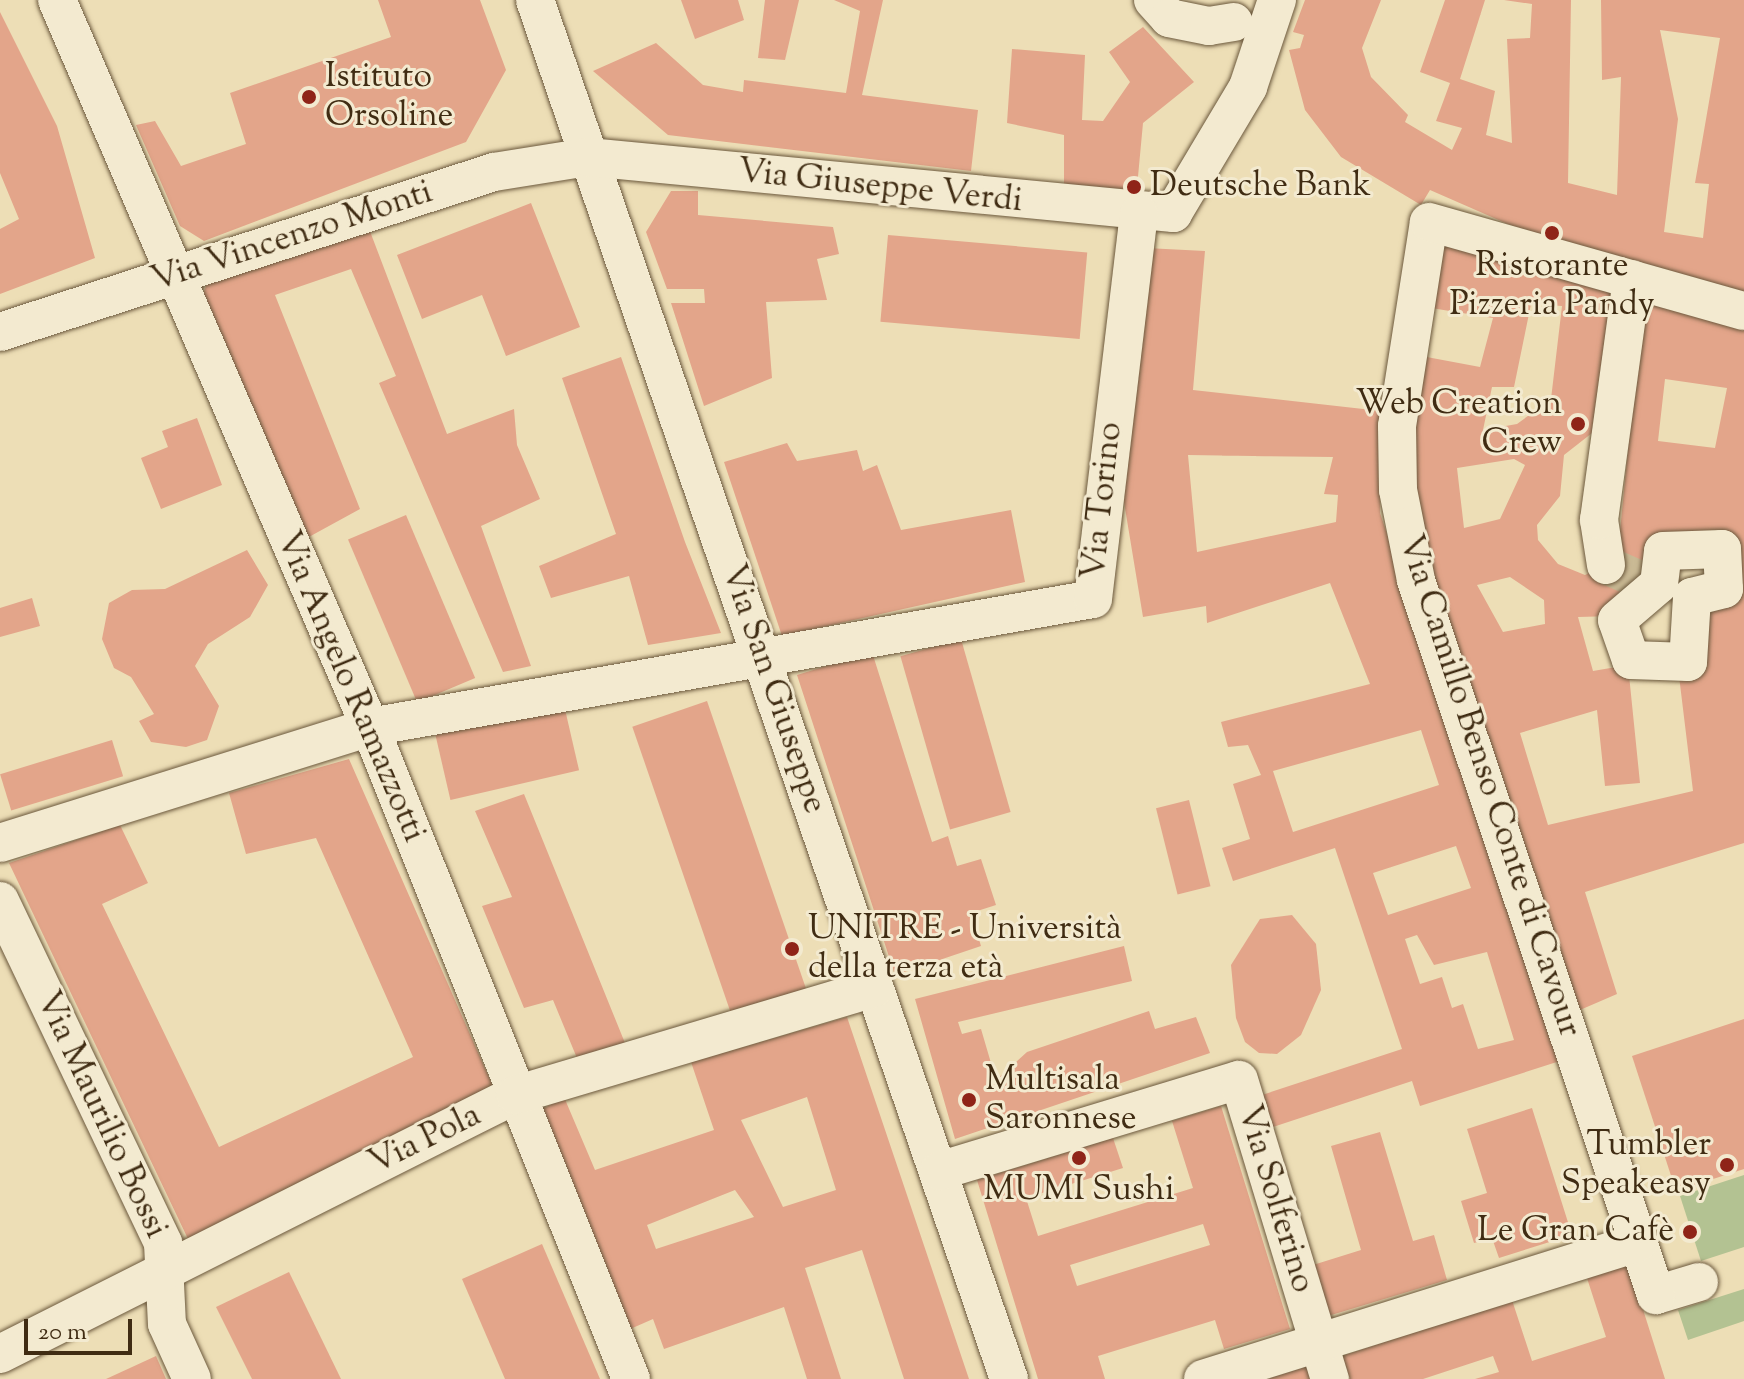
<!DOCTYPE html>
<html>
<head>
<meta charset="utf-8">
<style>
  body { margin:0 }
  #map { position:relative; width:1744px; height:1379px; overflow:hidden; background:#eddeb6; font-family:"Sorts Mill Goudy",serif }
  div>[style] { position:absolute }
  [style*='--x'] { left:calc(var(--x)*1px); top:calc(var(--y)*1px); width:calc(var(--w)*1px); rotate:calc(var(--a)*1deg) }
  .green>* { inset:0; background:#b3c292 }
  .building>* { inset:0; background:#e3a58a; transform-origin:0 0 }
  .minor-tunnel>* { height:38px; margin-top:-19px; transform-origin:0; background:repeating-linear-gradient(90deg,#caba95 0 38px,transparent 0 57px) }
  .roads { filter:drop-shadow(0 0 2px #6b583c) drop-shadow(0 0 2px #6b583c) }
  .minor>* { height:38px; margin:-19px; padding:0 19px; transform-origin:19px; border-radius:19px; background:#f3ead0 }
  .dots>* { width:22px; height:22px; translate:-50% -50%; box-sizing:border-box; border:4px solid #f3ead0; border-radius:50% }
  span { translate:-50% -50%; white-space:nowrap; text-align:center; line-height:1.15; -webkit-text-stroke:6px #f3ead0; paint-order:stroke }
  .poi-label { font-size:34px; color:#402c13 }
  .left { translate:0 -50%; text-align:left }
  .right { translate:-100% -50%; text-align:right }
  .street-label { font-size:34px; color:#402c13 }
  .scale { position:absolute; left:24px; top:1319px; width:108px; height:36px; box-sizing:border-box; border:4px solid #402c13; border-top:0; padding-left:10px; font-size:24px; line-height:28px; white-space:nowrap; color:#402c13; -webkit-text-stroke:6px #f3ead0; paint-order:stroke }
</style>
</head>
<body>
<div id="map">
  <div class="green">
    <i style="clip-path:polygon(1744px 1175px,1744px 1247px,1701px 1261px,1680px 1196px)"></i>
    <i style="clip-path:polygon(1744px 1289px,1744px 1321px,1688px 1340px,1678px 1310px)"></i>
  </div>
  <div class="building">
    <i style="clip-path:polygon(378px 0,480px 0,506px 70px,466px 142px,204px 241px,180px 226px,136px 125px,155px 121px,181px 166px,246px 144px,230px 93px,391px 37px)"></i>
    <i style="clip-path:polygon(681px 0,738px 0,744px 20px,695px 39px)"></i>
    <i style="clip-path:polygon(765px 0,799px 0,785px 60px,758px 58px)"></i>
    <i style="clip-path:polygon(834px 0,883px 0,862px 95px,978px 110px,971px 171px,668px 135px,593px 71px,656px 43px,703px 85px,743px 92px,744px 80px,846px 93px,860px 11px)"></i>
    <i style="clip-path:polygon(evenodd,1305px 0,1381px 0,1362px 48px,1371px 77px,1408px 115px,1405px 122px,1452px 150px,1462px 128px,1436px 121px,1450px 83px,1420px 72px,1445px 0,1485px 0,1460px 79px,1495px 91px,1486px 135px,1512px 143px,1507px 39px,1530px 38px,1532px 4px,1504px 0,1571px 0,1568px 183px,1617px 195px,1621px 77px,1602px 80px,1601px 0,1744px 0,1744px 296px,1533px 235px,1430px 190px,1421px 205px,1341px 157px,1305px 110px,1289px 50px,1300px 48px,1304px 35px,1293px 32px,1305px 0,1660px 30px,1720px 38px,1695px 183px,1709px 184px,1703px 238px,1664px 232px,1678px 119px,1660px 30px)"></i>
    <i style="clip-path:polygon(0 12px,57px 126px,95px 258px,0 294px,0 229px,19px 219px,0 173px)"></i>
    <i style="clip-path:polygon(1143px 27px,1194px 82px,1143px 123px,1136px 198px,1064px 189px,1064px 135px,1007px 123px,1012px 49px,1085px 55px,1082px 120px,1103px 121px,1130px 82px,1109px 52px)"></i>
    <i style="clip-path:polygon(671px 191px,698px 191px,698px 215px,833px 227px,839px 254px,817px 259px,827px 300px,766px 302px,772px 378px,704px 406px,671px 303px,705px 303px,704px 289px,667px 289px,646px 232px)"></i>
    <i style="clip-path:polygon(531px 203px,580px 327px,506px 356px,482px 295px,422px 319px,397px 255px)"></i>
    <i style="clip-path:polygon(368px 226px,447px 434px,514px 409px,517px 445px,540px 499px,481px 526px,531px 666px,503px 672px,379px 383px,396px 376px,351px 269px,275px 295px,360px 509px,307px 538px,200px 302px,210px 276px)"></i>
    <i style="left:888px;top:235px;width:200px;height:87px;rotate:5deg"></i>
    <i style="clip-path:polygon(evenodd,1435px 239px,1617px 286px,1601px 426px,1564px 455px,1560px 496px,1537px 525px,1538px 540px,1558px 564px,1585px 575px,1606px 565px,1619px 542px,1643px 293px,1744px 321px,1744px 843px,1585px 892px,1617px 994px,1573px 1013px,1406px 505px,1416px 355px,1480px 367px,1493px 318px,1425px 307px,1435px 239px,1531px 304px,1562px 306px,1551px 399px,1517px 424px,1483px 430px,1492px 387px,1514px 387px,1531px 304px,1435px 239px,1665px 379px,1727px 388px,1715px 448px,1658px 441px,1665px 379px,1435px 239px,1514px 459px,1525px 465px,1500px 519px,1464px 528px,1457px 468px,1514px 459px,1435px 239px,1730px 547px,1697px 601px,1679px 676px,1693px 791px,1548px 825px,1520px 733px,1597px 710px,1605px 786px,1640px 783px,1628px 665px,1593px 671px,1578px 617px,1614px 616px,1655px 575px,1730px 547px,1435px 239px,1510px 577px,1544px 600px,1545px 624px,1503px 632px,1477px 585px,1510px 577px)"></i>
    <i style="clip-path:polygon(evenodd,1146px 248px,1205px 251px,1193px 390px,1381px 411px,1380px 513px,1563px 1060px,1420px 1106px,1412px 1081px,1273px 1127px,1262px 1095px,1402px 1049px,1335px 848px,1233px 881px,1222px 848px,1250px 839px,1233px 784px,1261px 775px,1248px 745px,1228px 747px,1221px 722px,1370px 684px,1330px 583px,1207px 623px,1206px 606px,1143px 617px,1123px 496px,1146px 248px,1188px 455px,1333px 457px,1324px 494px,1338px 495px,1336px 522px,1197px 552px,1188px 455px,1146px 248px,1421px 730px,1439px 785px,1293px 832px,1273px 771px,1421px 730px,1146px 248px,1456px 846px,1471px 888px,1388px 915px,1373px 873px,1456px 846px,1146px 248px,1417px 935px,1434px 965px,1487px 952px,1514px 1040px,1478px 1049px,1463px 1004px,1452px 1008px,1442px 977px,1420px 984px,1405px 939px,1417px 935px)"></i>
    <i style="clip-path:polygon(621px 357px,685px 542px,721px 633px,648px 645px,629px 576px,551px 598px,539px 566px,616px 534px,562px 378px)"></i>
    <i style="clip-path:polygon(197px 418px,222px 485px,161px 509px,141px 458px,168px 447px,162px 431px)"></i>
    <i style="clip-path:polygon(787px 443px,797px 461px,857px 450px,863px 471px,877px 465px,901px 530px,1011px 510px,1025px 582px,782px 636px,724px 462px)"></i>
    <i style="left:406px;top:515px;width:177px;height:63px;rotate:67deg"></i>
    <i style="clip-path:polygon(247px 550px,268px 585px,250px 617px,208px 644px,195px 666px,219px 706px,207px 740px,186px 747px,151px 742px,139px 721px,154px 714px,131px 677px,114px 668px,102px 639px,109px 603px,132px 590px,165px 589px)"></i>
    <i style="clip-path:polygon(32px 598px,40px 626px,0 637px,0 608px)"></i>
    <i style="left:961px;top:639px;width:180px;height:63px;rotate:74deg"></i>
    <i style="clip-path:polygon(872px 652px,932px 842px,948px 836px,957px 866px,981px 859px,996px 905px,971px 913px,981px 946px,895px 975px,797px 675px)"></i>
    <i style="left:707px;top:701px;width:304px;height:79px;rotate:71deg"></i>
    <i style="left:564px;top:705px;width:67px;height:132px;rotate:77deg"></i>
    <i style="left:112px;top:740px;width:38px;height:117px;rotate:73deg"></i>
    <i style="clip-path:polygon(349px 759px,495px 1091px,189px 1241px,9px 863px,120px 825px,148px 883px,102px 904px,219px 1147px,413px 1057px,316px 838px,246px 854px,229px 793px)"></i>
    <i style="clip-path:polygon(524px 794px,627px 1048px,579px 1063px,553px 1000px,524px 1008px,482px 906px,512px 897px,475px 811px)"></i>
    <i style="left:1189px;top:800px;width:89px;height:34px;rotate:76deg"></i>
    <i style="clip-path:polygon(1292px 915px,1316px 944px,1321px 990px,1301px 1035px,1277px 1054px,1259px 1053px,1245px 1042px,1236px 1018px,1231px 965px,1260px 919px)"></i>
    <i style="clip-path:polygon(1124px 946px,1132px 981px,958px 1022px,962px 1034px,981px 1029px,996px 1080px,1027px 1052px,1149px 1011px,1155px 1029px,1196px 1017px,1210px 1053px,955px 1139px,915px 999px)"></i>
    <i style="clip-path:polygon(evenodd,847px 1017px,969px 1379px,904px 1379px,862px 1250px,805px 1268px,841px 1379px,807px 1379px,784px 1307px,664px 1349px,653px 1319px,628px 1330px,536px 1113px,564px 1097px,595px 1170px,714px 1130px,691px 1062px,847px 1017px,807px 1097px,836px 1190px,783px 1207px,741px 1120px,807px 1097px,847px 1017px,735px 1190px,754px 1217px,656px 1249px,647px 1225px,735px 1190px)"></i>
    <i style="clip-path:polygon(1744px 1019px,1744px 1169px,1676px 1191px,1632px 1056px)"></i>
    <i style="clip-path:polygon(evenodd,1221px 1106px,1290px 1329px,1224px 1349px,1215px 1320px,1098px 1356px,1105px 1379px,1038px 1379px,977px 1180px,1113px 1138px,1123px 1168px,1026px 1198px,1038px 1236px,1193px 1188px,1172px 1121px,1221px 1106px,1203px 1224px,1210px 1245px,1077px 1286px,1070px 1265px,1203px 1224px)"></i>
    <i style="clip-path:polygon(1532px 1108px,1572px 1235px,1499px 1258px,1492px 1238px,1474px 1243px,1461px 1201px,1487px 1193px,1467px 1129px)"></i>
    <i style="clip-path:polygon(1380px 1132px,1413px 1241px,1434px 1235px,1447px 1280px,1328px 1316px,1313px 1265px,1361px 1250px,1331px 1146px)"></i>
    <i style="clip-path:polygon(542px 1244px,600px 1379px,505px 1379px,462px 1279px)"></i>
    <i style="clip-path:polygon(1628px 1262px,1665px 1379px,1475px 1379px,1499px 1372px,1493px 1356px,1423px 1379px,1346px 1379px,1339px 1357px,1512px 1300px,1532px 1361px,1606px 1337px,1586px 1275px)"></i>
    <i style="clip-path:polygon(289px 1272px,341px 1379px,252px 1379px,216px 1307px)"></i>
    <i style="clip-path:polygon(156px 1356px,166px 1379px,106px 1379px)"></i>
    <i style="clip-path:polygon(1309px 1366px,1313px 1379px,1270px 1379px,1270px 1378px)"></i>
  </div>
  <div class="minor-tunnel">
    <i style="--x:1606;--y:565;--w:45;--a:23.7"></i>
  </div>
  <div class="roads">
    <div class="minor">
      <i style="--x:57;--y:0;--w:792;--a:66.71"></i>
      <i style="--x:370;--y:727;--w:702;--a:68.18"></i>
      <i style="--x:535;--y:0;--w:1458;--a:71.03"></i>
      <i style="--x:1153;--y:0;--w:24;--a:48"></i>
      <i style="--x:1169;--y:18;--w:41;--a:11.3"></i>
      <i style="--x:1209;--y:26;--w:25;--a:-9"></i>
      <i style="--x:0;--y:332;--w:519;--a:-17.95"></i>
      <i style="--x:494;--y:172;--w:95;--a:-9.1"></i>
      <i style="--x:588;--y:157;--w:588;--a:5.47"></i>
      <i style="--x:1173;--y:213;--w:147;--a:-59.2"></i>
      <i style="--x:1248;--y:87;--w:92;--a:-71.6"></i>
      <i style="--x:1722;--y:549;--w:40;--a:87.1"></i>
      <i style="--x:1724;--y:589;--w:33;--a:166"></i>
      <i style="--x:1692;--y:597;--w:65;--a:93.5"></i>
      <i style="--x:1688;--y:662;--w:57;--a:-178"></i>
      <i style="--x:1631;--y:660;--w:42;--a:-109.3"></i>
      <i style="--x:1617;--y:620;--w:55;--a:-40.6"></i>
      <i style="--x:1659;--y:584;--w:33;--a:-83"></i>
      <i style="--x:1663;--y:551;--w:59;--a:-1.9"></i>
      <i style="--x:1606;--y:565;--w:46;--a:-98.8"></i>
      <i style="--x:1599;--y:520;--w:243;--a:-82.2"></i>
      <i style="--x:0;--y:843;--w:388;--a:-17.4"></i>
      <i style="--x:370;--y:727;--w:734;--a:-10.04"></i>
      <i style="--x:1093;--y:599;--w:388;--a:-83.2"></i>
      <i style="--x:0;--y:901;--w:379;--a:64.5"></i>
      <i style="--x:163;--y:1243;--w:81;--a:87.2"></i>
      <i style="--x:167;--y:1324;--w:60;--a:65.6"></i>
      <i style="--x:939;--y:1171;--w:313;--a:-16.9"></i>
      <i style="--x:1239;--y:1080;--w:313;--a:73.1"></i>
      <i style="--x:1699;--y:1282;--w:45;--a:163.2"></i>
      <i style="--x:1656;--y:1295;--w:754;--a:-108.56"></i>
      <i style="--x:1416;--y:580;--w:92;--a:-101.3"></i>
      <i style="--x:1398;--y:490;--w:64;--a:-90.9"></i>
      <i style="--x:1397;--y:426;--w:206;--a:-81.1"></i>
      <i style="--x:1429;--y:222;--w:327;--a:15.8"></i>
      <i style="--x:0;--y:1354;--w:576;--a:-26.7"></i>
      <i style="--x:515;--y:1095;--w:375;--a:-16.6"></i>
      <i style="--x:1203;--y:1379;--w:457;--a:-17.4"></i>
    </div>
  </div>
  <div class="dots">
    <i style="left:309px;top:97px;background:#8f2418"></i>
    <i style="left:1134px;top:187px;background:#8f2418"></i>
    <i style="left:1552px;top:233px;background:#8f2418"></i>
    <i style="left:1578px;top:424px;background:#8f2418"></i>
    <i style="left:792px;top:949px;background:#8f2418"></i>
    <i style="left:969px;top:1100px;background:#8f2418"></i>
    <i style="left:1079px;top:1158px;background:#8f2418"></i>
    <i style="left:1727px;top:1165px;background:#8f2418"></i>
    <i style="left:1690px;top:1232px;background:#8f2418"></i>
  </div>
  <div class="poi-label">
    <span class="left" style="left:325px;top:97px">Istituto<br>Orsoline</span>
    <span class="left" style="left:1150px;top:187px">Deutsche Bank</span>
    <span style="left:1552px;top:286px">Ristorante<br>Pizzeria Pandy</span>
    <span class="right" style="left:1562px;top:424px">Web Creation<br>Crew</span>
    <span class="left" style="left:808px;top:949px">UNITRE - Università<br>della terza età</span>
    <span class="left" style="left:985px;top:1100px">Multisala<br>Saronnese</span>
    <span class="right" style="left:1711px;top:1165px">Tumbler<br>Speakeasy</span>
    <span style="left:1079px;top:1191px">MUMI Sushi</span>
    <span class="right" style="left:1674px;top:1232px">Le Gran Cafè</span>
  </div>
  <div class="street-label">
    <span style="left:880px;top:187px;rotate:6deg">Via Giuseppe Verdi</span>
    <span style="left:292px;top:237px;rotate:-18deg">Via Vincenzo Monti</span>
    <span style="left:1103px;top:501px;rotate:-84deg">Via Torino</span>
    <span style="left:350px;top:687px;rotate:67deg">Via Angelo Ramazzotti</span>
    <span style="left:773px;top:689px;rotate:71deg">Via San Giuseppe</span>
    <span style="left:1489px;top:786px;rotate:72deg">Via Camillo Benso Conte di Cavour</span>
    <span style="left:101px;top:1115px;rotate:65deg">Via Maurilio Bossi</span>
    <span style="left:425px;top:1140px;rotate:-26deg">Via Pola</span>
    <span style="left:1275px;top:1199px;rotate:73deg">Via Solferino</span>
  </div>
  <div class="scale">20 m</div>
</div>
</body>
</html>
